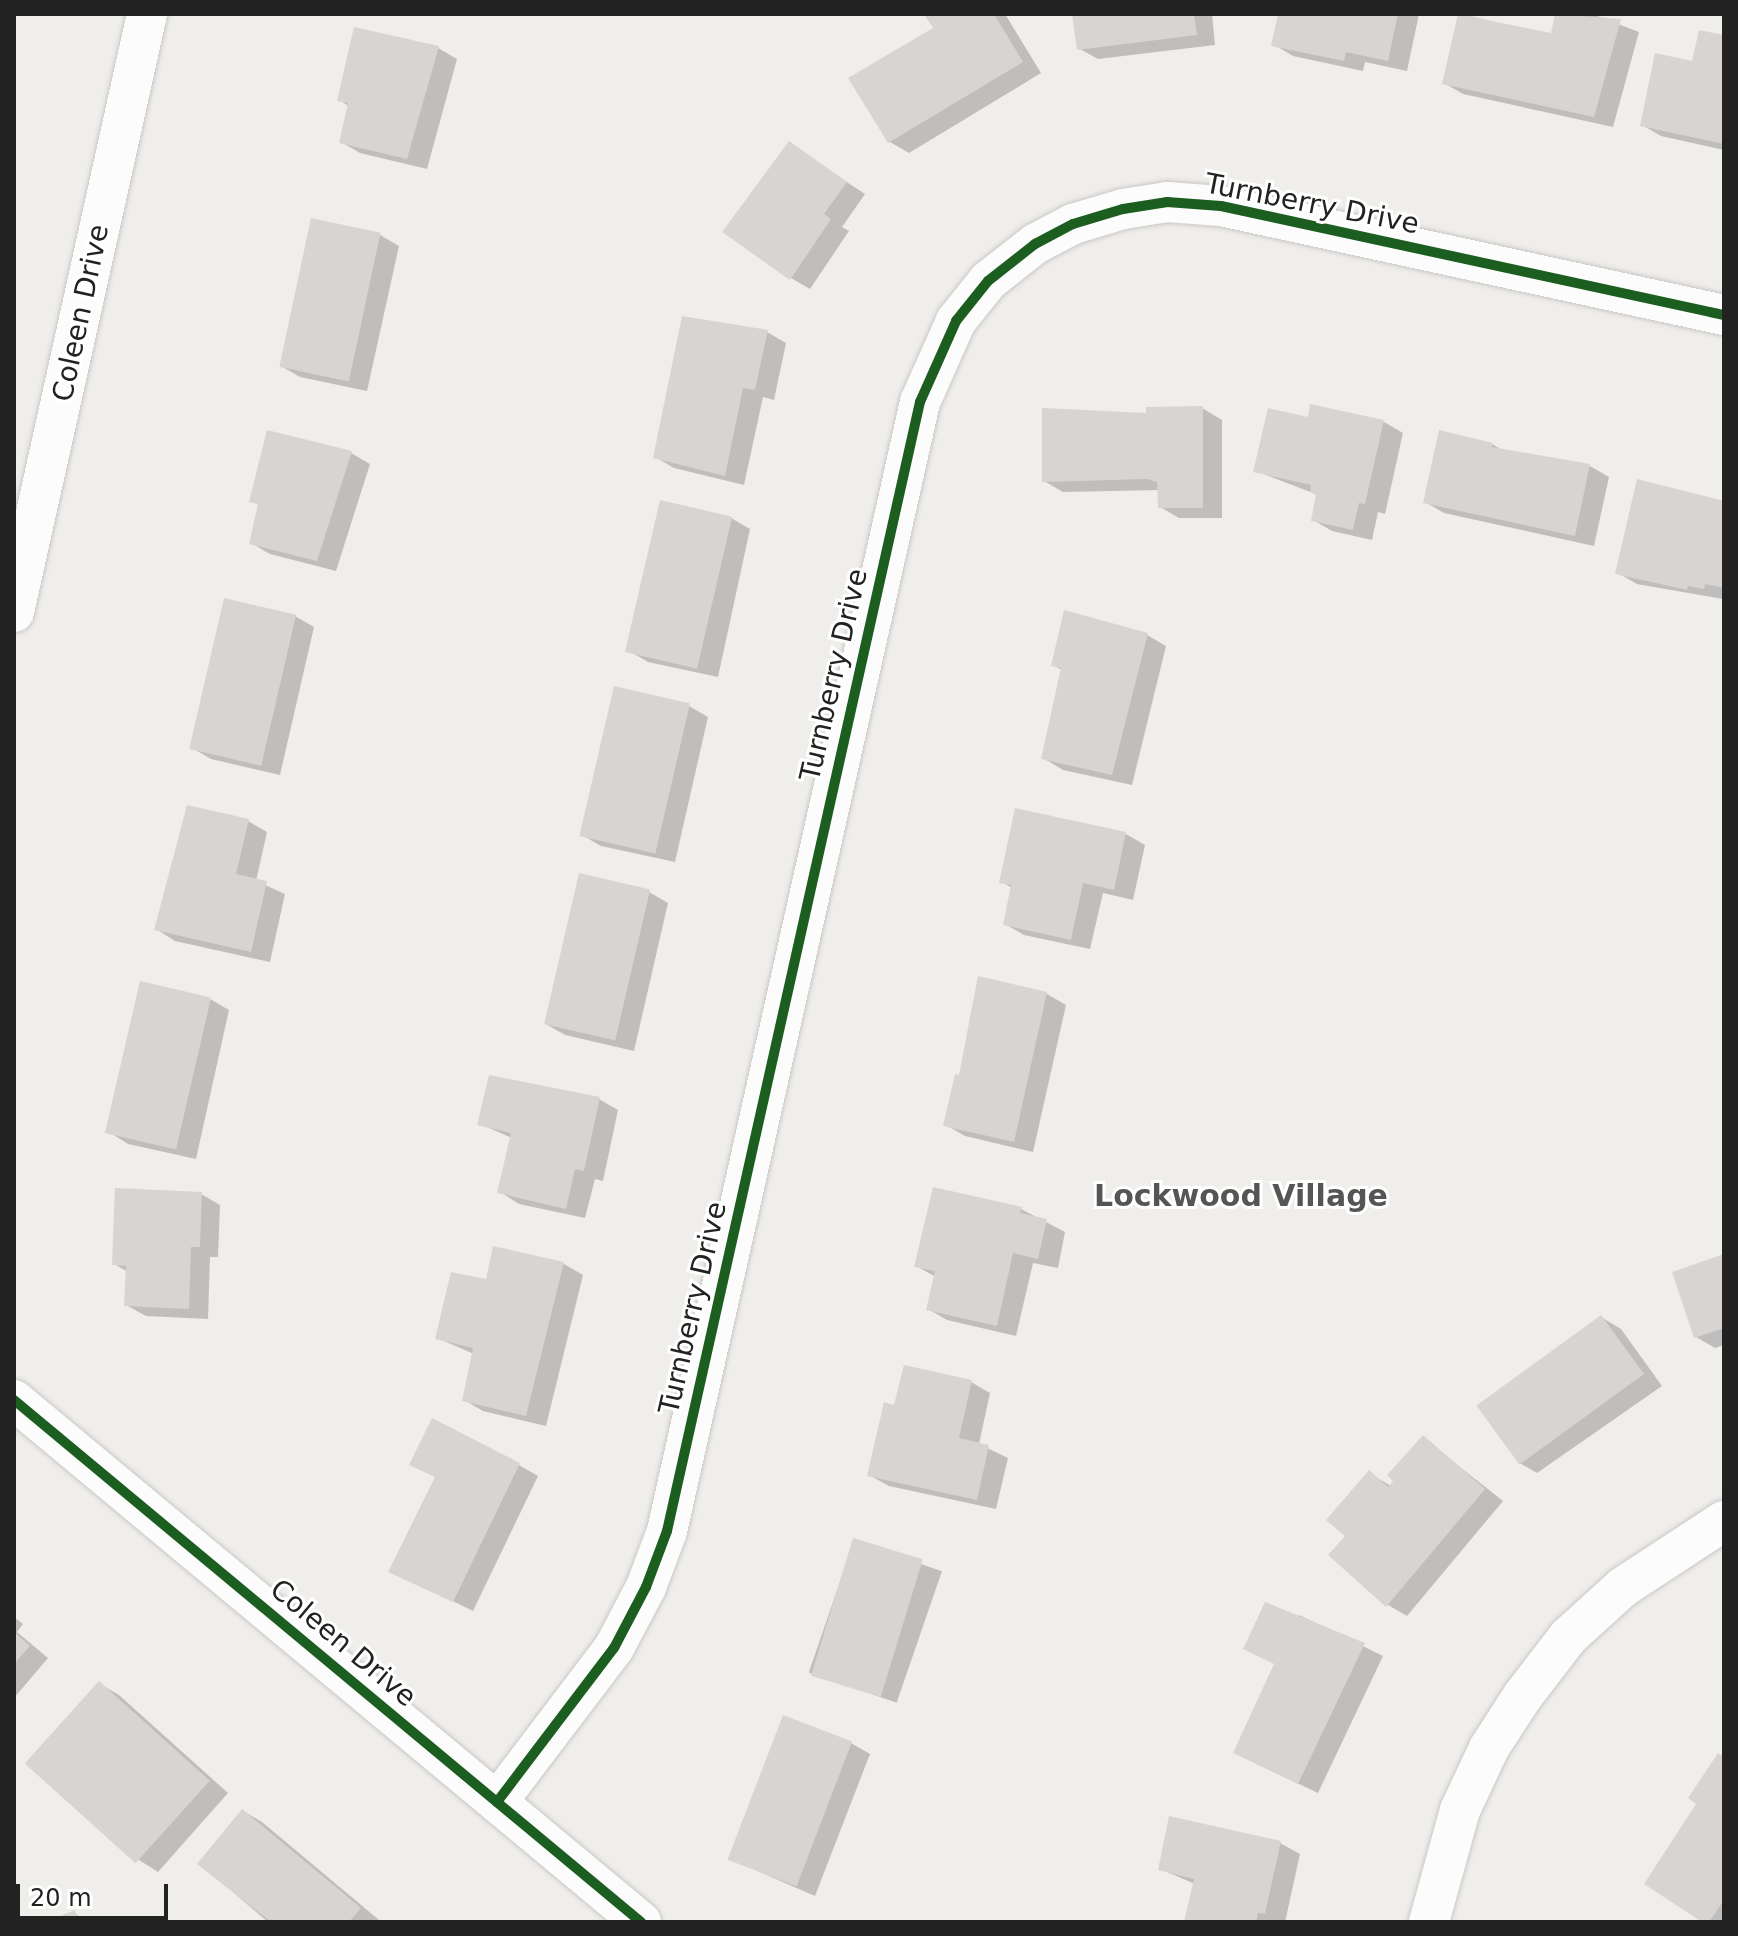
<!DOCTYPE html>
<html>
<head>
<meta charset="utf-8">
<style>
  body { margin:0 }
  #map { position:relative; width:1738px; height:1936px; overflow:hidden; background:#f0eeeb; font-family:"DejaVu Sans",sans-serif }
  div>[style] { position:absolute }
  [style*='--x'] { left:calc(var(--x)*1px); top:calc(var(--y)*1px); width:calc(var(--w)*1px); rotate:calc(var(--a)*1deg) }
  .shadow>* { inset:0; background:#0003; transform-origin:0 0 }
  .building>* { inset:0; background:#d7d4d2; transform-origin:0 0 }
  .roads { filter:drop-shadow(0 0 2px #c9c8c7) drop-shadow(0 0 2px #c9c8c7) }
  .minor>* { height:40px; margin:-20px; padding:0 20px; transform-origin:20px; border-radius:20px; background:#fdfcfc }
  .cycleway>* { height:10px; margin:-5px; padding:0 5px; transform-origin:5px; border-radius:5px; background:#1b5e20 }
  span { translate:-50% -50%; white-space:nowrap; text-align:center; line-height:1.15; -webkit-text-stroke:6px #fff; paint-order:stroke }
  .street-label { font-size:28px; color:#222 }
  .neighbourhood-label { font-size:30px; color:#555; font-weight:700 }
  .frame { position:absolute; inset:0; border:16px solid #222; pointer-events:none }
  .scale { position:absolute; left:16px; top:1884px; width:152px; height:36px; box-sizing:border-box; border:4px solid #222; border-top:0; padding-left:10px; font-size:24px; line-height:28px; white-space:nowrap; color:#222; -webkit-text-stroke:6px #fff; paint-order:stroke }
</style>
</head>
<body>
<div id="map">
  <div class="shadow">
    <i style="clip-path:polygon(926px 14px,1005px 14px,1041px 73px,909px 153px,890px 142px,935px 29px)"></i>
    <i style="clip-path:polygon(1074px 14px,1212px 14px,1215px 45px,1098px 59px,1078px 48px)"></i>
    <i style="clip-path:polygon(1280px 14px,1419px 14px,1407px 71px,1365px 62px,1363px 71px,1293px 56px,1273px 44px)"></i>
    <i style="clip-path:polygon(1462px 14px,1552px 36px,1557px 14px,1592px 14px,1639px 32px,1613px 127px,1463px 94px,1444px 83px)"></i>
    <i style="clip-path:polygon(1724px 37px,1724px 150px,1661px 136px,1642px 125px,1694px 63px)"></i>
    <i style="clip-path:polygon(438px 48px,457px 59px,427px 169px,360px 153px,341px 142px,349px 106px,339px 100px)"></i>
    <i style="clip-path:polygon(789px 144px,865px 194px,842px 227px,849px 231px,810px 289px,791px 278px)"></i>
    <i style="clip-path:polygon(380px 235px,399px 246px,367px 391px,300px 377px,281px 366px)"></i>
    <i style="clip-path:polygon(767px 332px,786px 343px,774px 400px,763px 397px,744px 485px,674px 468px,655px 457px)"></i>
    <i style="clip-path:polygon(1202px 408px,1222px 420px,1222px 518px,1179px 518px,1160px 507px,1160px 490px,1063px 492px,1044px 481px,1148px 415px)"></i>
    <i style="clip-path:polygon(1384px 422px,1403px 433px,1385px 514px,1378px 512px,1372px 540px,1332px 531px,1313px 520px,1318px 495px,1256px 471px)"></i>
    <i style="clip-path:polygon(1492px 444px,1504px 451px,1590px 466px,1609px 477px,1594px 546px,1444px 513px,1425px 502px)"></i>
    <i style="clip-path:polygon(351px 453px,370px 464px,336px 571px,270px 554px,251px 543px,260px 506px,252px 501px)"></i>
    <i style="clip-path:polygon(1724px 502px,1723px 599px,1637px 584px,1618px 573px)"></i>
    <i style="clip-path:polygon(731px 518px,750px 529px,718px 677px,648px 662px,629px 651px)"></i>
    <i style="clip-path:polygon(295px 616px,314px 627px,280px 775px,211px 759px,192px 748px)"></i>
    <i style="clip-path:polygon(1147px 635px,1166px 646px,1132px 785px,1063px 770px,1043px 758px,1062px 670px,1053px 665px)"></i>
    <i style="clip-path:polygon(689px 706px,708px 717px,675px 862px,601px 846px,582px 835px)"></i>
    <i style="clip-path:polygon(1017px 811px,1126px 834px,1145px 845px,1133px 900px,1103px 893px,1090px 949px,1024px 935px,1005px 924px,1012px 888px,1002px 882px)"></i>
    <i style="clip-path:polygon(248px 821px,267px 832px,256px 881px,285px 894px,270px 962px,175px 941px,156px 929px)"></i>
    <i style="clip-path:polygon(649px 892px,668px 903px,634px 1051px,565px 1035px,546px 1024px)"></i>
    <i style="clip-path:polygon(979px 978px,1047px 994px,1066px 1005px,1033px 1152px,965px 1136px,946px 1125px,973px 1025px,969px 1023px)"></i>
    <i style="clip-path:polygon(210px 999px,229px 1010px,196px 1159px,128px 1144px,109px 1132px)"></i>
    <i style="clip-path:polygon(599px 1099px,618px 1110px,603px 1181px,595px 1179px,585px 1218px,519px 1204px,500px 1192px,512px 1138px,480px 1124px)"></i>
    <i style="clip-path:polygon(201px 1194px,220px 1205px,218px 1257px,210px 1257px,208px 1319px,146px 1316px,126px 1305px,128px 1272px,114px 1264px)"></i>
    <i style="clip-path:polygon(1021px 1209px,1065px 1232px,1058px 1268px,1033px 1263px,1016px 1336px,947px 1320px,928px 1309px,936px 1277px,916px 1266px)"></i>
    <i style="clip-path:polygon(495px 1248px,564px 1264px,583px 1275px,546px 1426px,483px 1411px,464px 1400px,474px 1354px,437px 1338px,488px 1282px)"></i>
    <i style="clip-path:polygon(1724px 1256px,1724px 1345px,1715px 1348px,1696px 1337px)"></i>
    <i style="clip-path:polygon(1601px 1317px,1621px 1329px,1662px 1386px,1537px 1473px,1518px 1462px)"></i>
    <i style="clip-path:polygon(971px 1382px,990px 1393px,979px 1444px,1008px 1458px,996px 1509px,889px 1486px,869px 1475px,896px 1407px)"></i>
    <i style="clip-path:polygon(1423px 1438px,1503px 1501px,1407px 1616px,1388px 1605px,1348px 1536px,1369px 1473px,1391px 1486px)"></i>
    <i style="clip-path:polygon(519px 1465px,538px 1476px,473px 1611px,391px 1571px)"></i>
    <i style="left:854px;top:1541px;width:93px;height:139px;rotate:19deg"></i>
    <i style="clip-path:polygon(1299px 1615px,1383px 1656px,1318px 1793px,1255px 1763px)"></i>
    <i style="clip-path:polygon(14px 1617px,23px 1624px,17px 1632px,48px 1658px,14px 1698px)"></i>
    <i style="clip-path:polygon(100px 1684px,119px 1695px,228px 1793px,158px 1872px,139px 1860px)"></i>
    <i style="clip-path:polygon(851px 1743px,870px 1754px,815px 1896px,730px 1859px)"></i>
    <i style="clip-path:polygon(1724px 1759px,1724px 1922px,1705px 1922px,1699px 1803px)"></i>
    <i style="clip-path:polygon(243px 1811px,262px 1822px,379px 1920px,268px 1922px,200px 1864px)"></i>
    <i style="clip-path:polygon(1280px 1843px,1300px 1854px,1285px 1922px,1186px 1922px,1195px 1884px,1160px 1869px)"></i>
    <i style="clip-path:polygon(75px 1913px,85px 1922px,52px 1922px)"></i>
  </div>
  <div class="building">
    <i style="clip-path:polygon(924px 14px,994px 14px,1023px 62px,888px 143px,848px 78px,933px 28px)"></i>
    <i style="clip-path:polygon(1072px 14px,1194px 14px,1197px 35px,1077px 50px)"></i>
    <i style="clip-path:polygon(1278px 14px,1398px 14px,1388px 61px,1346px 52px,1344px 61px,1271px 46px)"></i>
    <i style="clip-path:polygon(1458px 14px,1551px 33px,1555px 14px,1621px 19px,1594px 117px,1442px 84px)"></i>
    <i style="clip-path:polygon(354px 27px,439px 46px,407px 159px,339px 143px,348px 103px,337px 101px)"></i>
    <i style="clip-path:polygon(1699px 30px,1724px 35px,1724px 144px,1640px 126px,1655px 53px,1692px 61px)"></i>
    <i style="clip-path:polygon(789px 141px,847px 182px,824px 214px,831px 219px,790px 280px,722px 232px)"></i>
    <i style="left:311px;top:218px;width:71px;height:152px;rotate:12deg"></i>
    <i style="clip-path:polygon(682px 316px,768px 330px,755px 390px,743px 388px,725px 476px,653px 458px)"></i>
    <i style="clip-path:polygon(1310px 404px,1384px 420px,1365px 504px,1359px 503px,1353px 530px,1311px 521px,1316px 494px,1310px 492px,1311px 485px,1253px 472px,1268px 408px,1308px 417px)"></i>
    <i style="clip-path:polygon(1203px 406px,1203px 508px,1158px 508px,1157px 482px,1147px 479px,1042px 482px,1042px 408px,1146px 413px,1146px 407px)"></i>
    <i style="clip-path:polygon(267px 430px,352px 451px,317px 561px,249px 544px,258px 504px,249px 502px)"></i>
    <i style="clip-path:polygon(1439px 430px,1493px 443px,1492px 447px,1590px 464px,1575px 536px,1423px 503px)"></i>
    <i style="clip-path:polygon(1637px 479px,1724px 501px,1724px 588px,1705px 584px,1704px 589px,1688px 586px,1687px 590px,1615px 574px)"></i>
    <i style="left:660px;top:500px;width:74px;height:156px;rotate:13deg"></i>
    <i style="left:224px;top:598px;width:74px;height:155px;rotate:13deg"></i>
    <i style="clip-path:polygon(1064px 610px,1148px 633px,1112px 775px,1041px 759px,1061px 668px,1051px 666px)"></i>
    <i style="left:614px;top:686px;width:78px;height:154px;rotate:13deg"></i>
    <i style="clip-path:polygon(187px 805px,249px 819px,236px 874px,267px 881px,251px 952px,154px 930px)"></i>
    <i style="clip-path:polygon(1015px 808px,1126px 832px,1114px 890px,1083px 883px,1071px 940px,1003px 925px,1011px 885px,999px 883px)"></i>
    <i style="left:579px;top:873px;width:73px;height:155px;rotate:13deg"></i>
    <i style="clip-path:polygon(978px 976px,1047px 992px,1014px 1142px,943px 1126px,955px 1074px,959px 1075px)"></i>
    <i style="left:140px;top:981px;width:73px;height:156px;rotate:13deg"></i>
    <i style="clip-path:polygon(489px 1075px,600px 1097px,584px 1171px,575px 1169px,566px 1209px,497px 1193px,511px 1133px,477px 1125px)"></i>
    <i style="clip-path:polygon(933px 1187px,1022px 1207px,1020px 1213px,1047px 1219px,1038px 1259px,1013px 1253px,997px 1326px,926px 1310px,935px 1271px,914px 1267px)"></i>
    <i style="clip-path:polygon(115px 1188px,202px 1192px,200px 1247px,191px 1247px,189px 1309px,124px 1306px,126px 1266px,112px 1265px)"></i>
    <i style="clip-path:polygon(493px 1246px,564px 1262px,526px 1416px,462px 1401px,473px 1348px,435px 1339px,451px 1272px,486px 1279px)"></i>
    <i style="clip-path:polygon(1724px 1254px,1724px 1328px,1694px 1338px,1672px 1272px)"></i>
    <i style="left:1601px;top:1315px;width:73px;height:154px;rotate:54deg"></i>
    <i style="clip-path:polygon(904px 1365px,972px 1380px,959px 1438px,989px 1445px,977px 1500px,867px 1476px,884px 1402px,894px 1405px)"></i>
    <i style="clip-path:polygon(432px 1418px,520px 1463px,453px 1602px,388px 1572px,435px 1477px,409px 1465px)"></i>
    <i style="clip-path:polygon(1423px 1435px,1485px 1489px,1386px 1607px,1328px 1555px,1345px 1536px,1326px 1520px,1369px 1470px,1388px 1487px,1393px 1481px,1387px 1475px)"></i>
    <i style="left:853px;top:1538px;width:73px;height:144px;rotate:17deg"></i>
    <i style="clip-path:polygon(1265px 1602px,1365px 1643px,1298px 1784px,1233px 1753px,1274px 1664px,1243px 1649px)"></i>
    <i style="clip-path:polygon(14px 1632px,30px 1646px,14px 1664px)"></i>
    <i style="left:99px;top:1681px;width:149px;height:111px;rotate:42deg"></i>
    <i style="left:783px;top:1715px;width:74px;height:155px;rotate:21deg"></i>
    <i style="clip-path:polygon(1718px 1753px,1724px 1757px,1724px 1900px,1709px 1922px,1702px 1922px,1644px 1884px,1696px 1804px,1688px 1798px)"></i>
    <i style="clip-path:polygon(242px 1809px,361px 1908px,349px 1922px,271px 1922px,197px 1864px)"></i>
    <i style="clip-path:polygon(1169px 1816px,1281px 1841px,1265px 1914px,1258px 1913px,1256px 1922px,1184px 1922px,1194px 1879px,1158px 1870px)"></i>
    <i style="clip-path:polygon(75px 1910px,79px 1922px,45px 1922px)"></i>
  </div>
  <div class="roads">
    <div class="minor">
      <i style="--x:14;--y:612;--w:613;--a:-77.46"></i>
      <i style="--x:14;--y:1400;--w:816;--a:39.78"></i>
      <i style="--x:497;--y:1802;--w:193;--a:-52.8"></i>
      <i style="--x:614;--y:1648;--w:69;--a:-62.3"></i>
      <i style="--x:646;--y:1587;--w:60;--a:-69.4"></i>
      <i style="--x:667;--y:1531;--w:1157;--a:-77.37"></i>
      <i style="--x:920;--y:402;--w:89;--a:-66"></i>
      <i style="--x:956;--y:321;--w:51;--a:-51.3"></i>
      <i style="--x:988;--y:281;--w:60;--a:-38.2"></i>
      <i style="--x:1035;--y:244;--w:43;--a:-27.8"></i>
      <i style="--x:1073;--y:224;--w:52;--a:-16.7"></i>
      <i style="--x:1123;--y:209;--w:45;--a:-9"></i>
      <i style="--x:1167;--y:202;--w:54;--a:4.2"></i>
      <i style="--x:1221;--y:206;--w:515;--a:12.23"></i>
      <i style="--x:1429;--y:1922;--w:116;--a:-74.5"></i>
      <i style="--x:1460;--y:1810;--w:68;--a:-64.9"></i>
      <i style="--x:1489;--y:1748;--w:61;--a:-57.1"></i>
      <i style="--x:1522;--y:1697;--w:76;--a:-52.5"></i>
      <i style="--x:1568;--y:1637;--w:74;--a:-42.3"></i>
      <i style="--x:1623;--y:1587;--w:121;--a:-33.2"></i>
    </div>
  </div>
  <div class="cycleway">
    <i style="--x:14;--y:1400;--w:816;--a:39.78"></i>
    <i style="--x:497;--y:1802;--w:193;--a:-52.8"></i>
    <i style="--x:614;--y:1648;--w:69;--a:-62.3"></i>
    <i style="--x:646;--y:1587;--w:60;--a:-69.4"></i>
    <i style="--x:667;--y:1531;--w:1157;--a:-77.37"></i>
    <i style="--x:920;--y:402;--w:89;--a:-66"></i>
    <i style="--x:956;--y:321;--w:51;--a:-51.3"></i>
    <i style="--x:988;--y:281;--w:60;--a:-38.2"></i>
    <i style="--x:1035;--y:244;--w:43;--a:-27.8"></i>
    <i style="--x:1073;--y:224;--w:52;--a:-16.7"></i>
    <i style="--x:1123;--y:209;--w:45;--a:-9"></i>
    <i style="--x:1167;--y:202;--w:54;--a:4.2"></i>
    <i style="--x:1221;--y:206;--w:515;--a:12.23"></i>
  </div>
  <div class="street-label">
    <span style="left:1312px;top:204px;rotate:11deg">Turnberry Drive</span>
    <span style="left:81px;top:313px;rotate:-78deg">Coleen Drive</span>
    <span style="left:834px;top:675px;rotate:-77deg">Turnberry Drive</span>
    <span style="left:693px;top:1308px;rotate:-77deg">Turnberry Drive</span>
    <span style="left:343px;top:1643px;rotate:40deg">Coleen Drive</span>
  </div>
  <div class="neighbourhood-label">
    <span style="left:1241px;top:1196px">Lockwood Village</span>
  </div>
  <div class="frame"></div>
  <div class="scale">20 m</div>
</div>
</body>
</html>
